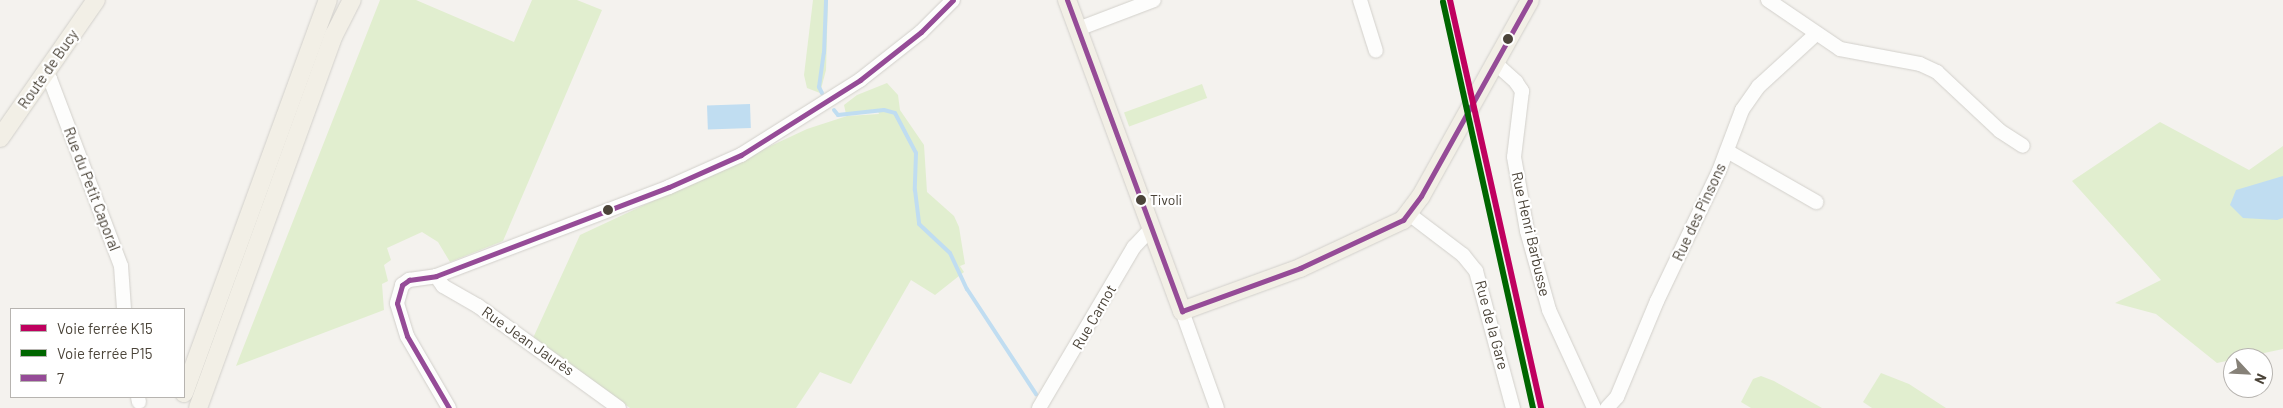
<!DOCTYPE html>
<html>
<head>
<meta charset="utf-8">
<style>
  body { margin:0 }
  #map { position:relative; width:2283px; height:408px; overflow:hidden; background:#f4f2ee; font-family:Barlow,sans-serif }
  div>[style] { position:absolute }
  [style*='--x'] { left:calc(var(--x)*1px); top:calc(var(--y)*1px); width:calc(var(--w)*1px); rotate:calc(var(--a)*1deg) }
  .green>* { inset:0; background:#e1eecf; transform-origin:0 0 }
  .water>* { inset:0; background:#c0ddf1; transform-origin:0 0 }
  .stream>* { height:4px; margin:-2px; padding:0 2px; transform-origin:2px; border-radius:2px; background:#c0ddf1 }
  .roads { filter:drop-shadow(0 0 1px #d2d0cb) drop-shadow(0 0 1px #d2d0cb) }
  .minor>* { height:14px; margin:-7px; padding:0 7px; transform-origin:7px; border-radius:7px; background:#fdfdfc }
  .major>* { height:18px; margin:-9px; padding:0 9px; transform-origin:9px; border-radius:9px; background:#f2efe6 }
  .bus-1>* { height:5px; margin:-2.5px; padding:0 2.5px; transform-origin:2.5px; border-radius:2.5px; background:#954b97 }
  .rail-1>* { height:6px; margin:-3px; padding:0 3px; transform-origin:3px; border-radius:3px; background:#bf005f }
  .rail-2>* { height:6px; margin:-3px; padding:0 3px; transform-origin:3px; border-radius:3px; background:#060 }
  .dots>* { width:14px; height:14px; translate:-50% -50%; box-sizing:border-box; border:2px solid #fff; border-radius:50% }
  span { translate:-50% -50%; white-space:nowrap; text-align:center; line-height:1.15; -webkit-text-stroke:4.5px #fff; paint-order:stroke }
  .bus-label { font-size:14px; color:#4b4439 }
  .left { translate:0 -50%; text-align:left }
  .street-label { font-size:15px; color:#4b4439 }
  .legend { position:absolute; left:10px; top:308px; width:175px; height:90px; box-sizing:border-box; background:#fff; border:1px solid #b7b4b0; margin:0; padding:6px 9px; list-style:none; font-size:15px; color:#4b4439 }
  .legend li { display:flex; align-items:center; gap:10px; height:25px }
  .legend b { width:25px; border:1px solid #b7b4b0 }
  .north { position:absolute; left:2223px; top:348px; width:50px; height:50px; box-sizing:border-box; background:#fff; border:1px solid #b7b4b0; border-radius:50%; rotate:115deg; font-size:14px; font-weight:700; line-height:20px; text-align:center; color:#4b4439 }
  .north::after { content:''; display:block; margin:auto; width:18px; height:22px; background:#868178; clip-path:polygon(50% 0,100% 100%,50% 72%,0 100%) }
</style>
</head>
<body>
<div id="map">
  <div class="green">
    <i style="clip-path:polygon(380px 0,416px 0,514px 42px,532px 0,577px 0,602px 10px,503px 241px,450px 262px,438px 242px,422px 232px,387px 248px,391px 260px,384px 265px,388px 281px,382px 284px,384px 310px,236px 366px)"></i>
    <i style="clip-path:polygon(813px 0,828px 0,826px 70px,820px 93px,807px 88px,804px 75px)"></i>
    <i style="clip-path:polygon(887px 83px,898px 95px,900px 110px,924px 145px,927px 192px,954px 216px,959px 227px,965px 264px,960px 266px,964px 272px,935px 295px,911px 280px,851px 384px,820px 372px,796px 408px,630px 408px,533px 338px,580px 235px,807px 129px,847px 116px,879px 114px,877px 109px,846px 114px,844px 105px,857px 95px)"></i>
    <i style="left:1202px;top:84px;width:15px;height:83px;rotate:70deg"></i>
    <i style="clip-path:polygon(2160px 122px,2249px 170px,2283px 146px,2283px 349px,2217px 363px,2156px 314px,2115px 303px,2161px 280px,2072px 181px)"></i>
    <i style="clip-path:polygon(1881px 373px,1909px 384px,1946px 408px,1872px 408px,1863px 402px)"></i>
    <i style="clip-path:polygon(1761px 376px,1774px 381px,1822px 408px,1751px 408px,1741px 402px,1753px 379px)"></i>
  </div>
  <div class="water">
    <i style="left:750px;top:104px;width:24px;height:43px;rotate:88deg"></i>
    <i style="clip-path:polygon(2283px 176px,2283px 218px,2277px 220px,2243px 218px,2230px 205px,2236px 190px)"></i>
  </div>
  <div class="stream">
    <i style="--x:822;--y:93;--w:7;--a:-117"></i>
    <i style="--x:819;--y:87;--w:34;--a:-82"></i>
    <i style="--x:824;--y:53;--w:53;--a:-87.8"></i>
    <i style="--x:834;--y:110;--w:6;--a:51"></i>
    <i style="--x:838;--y:115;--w:46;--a:-6.2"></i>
    <i style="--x:884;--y:110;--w:11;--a:15"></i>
    <i style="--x:895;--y:113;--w:45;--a:62.3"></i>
    <i style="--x:916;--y:153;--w:37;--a:92"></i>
    <i style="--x:915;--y:190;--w:34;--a:83"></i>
    <i style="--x:919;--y:224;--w:42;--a:43.1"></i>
    <i style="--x:950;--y:253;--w:40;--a:65"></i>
    <i style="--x:967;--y:289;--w:126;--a:56.7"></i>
  </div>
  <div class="roads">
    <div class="minor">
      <i style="--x:1360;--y:0;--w:53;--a:72.6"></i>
      <i style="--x:1768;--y:0;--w:87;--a:34.2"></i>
      <i style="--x:1840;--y:49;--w:81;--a:10.6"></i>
      <i style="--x:1920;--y:64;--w:19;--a:25"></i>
      <i style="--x:1937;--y:72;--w:86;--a:43.1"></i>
      <i style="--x:2000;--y:131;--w:27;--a:33"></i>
      <i style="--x:1078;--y:29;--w:81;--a:-20.9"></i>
      <i style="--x:1494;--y:62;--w:30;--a:42"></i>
      <i style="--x:1516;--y:82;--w:11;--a:56"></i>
      <i style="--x:1522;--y:91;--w:66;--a:96.9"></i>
      <i style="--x:1514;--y:157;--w:75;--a:80"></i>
      <i style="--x:1527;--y:231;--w:82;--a:74.4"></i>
      <i style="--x:1549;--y:310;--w:108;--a:65.3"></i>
      <i style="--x:44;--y:74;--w:8;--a:40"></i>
      <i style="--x:50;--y:79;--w:200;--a:69.2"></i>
      <i style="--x:121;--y:266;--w:43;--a:86"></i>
      <i style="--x:1727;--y:151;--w:103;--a:29.8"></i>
      <i style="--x:1409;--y:214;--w:68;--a:37.2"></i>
      <i style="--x:1463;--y:255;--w:21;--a:51"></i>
      <i style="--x:1476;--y:271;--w:142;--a:74.9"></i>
      <i style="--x:436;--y:276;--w:12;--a:55"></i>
      <i style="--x:443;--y:286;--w:40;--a:29.7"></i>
      <i style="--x:478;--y:306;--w:174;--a:35.9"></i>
      <i style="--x:1182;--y:311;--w:103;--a:70.2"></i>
      <i style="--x:138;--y:397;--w:5;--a:79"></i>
      <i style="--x:449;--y:408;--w:83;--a:-120.3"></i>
      <i style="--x:407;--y:336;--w:34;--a:-107"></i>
      <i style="--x:397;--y:303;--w:19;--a:-74"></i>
      <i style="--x:402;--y:285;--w:9;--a:-36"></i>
      <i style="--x:409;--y:280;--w:27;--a:-8"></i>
      <i style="--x:436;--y:276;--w:249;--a:-20.9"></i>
      <i style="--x:669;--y:187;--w:79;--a:-24"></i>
      <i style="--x:741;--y:155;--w:141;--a:-32.2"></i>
      <i style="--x:860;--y:80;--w:78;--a:-38.2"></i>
      <i style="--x:921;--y:32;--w:45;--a:-45"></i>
      <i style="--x:1039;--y:408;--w:187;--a:-59.5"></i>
      <i style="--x:1134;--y:247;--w:25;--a:-47"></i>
      <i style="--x:1607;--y:408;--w:15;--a:-48"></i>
      <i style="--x:1617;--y:397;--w:104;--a:-67.4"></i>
      <i style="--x:1657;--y:301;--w:144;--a:-64.5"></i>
      <i style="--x:1719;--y:171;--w:65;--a:-69.3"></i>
      <i style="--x:1742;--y:110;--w:29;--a:-55"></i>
      <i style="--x:1759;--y:86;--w:77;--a:-42.4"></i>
    </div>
    <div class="major">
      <i style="--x:1067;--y:0;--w:332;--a:69.7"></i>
      <i style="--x:1182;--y:311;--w:126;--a:-20"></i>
      <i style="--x:1300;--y:268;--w:114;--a:-25"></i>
      <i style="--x:1403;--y:220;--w:30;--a:-53"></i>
      <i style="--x:1421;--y:196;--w:224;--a:-60.9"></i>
      <i style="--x:0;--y:138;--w:168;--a:-55.2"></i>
      <i style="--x:184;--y:393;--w:419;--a:-69.9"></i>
      <i style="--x:198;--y:408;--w:397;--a:-70"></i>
      <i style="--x:334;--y:35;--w:39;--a:-63"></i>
    </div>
  </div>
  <div class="bus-1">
    <i style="--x:1067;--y:0;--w:332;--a:69.7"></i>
    <i style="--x:1182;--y:311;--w:126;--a:-20"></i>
    <i style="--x:1300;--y:268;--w:114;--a:-25"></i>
    <i style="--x:1403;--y:220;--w:30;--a:-53"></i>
    <i style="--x:1421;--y:196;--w:224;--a:-60.9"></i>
    <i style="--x:449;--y:408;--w:83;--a:-120.3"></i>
    <i style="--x:407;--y:336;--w:34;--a:-107"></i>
    <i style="--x:397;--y:303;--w:19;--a:-74"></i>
    <i style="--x:402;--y:285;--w:9;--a:-36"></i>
    <i style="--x:409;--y:280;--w:27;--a:-8"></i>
    <i style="--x:436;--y:276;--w:249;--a:-20.9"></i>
    <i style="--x:669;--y:187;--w:79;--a:-24"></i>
    <i style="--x:741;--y:155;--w:141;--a:-32.2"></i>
    <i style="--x:860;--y:80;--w:78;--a:-38.2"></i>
    <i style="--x:921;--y:32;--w:45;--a:-45"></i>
  </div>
  <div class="rail-1">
    <i style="--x:1450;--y:0;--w:418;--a:77.4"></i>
  </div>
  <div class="rail-2">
    <i style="--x:1443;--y:2;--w:416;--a:77.5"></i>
  </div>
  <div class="dots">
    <i style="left:1508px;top:39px;background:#4b4439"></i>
    <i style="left:1141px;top:200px;background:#4b4439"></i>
    <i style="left:608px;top:210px;background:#4b4439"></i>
  </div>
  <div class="bus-label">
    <span class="left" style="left:1150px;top:200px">Tivoli</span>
  </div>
  <div class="street-label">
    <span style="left:48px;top:69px;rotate:-55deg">Route de Bucy</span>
    <span style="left:92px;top:189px;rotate:69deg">Rue du Petit Caporal</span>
    <span style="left:1699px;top:212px;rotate:-65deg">Rue des Pinsons</span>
    <span style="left:1531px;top:234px;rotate:77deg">Rue Henri Barbusse</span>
    <span style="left:1094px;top:317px;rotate:-60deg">Rue Carnot</span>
    <span style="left:1492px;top:325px;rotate:75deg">Rue de la Gare</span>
    <span style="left:528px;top:341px;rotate:35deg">Rue Jean Jaurès</span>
  </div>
  <ul class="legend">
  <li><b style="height:6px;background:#bf005f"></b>Voie ferrée K15</li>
  <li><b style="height:6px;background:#060"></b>Voie ferrée P15</li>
  <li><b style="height:6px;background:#954b97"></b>7</li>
  </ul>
  <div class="north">N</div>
</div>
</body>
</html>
